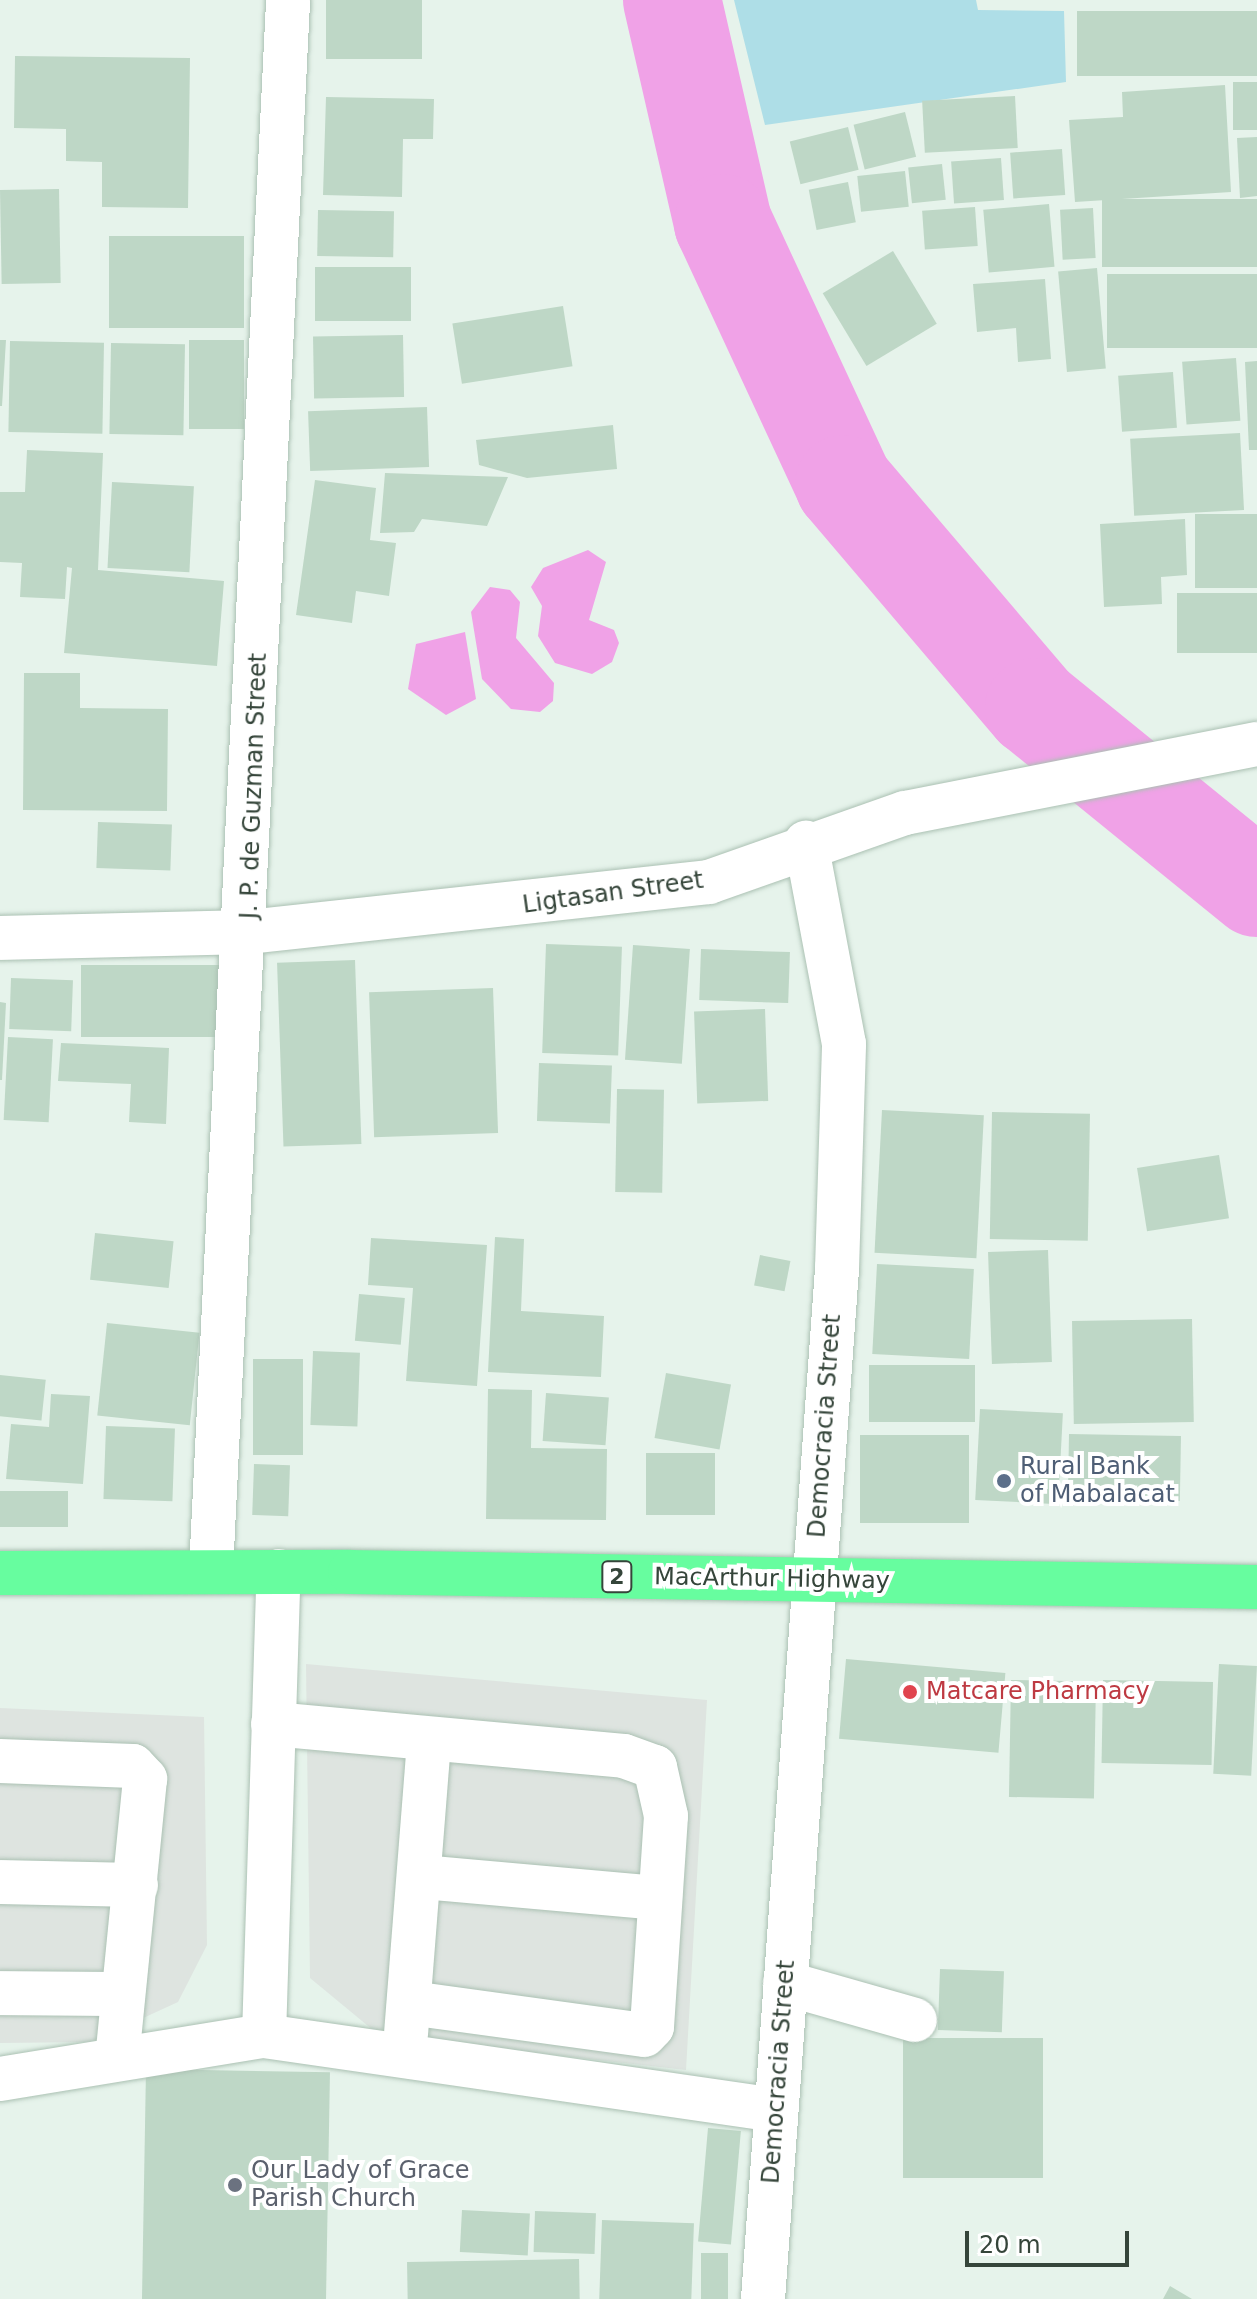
<!DOCTYPE html>
<html>
<head>
<meta charset="utf-8">
<style>
  body { margin:0 }
  #map { position:relative; width:1257px; height:2299px; overflow:hidden; background:#e6f3eb; font-family:"DejaVu Sans",sans-serif }
  div>[style] { position:absolute }
  [style*='--x'] { left:calc(var(--x)*1px); top:calc(var(--y)*1px); width:calc(var(--w)*1px); rotate:calc(var(--a)*1deg) }
  .green>* { inset:0; background:#aedee7 }
  .parking>* { inset:0; background:#dee4e0 }
  .water>* { inset:0; background:#f0a2e7 }
  .river>* { height:98px; margin:-49px; padding:0 49px; transform-origin:49px; border-radius:49px; background:#f0a2e7 }
  .building>* { inset:0; background:#bed7c6; transform-origin:0 0 }
  .roads { filter:drop-shadow(0 0 2px #abc1b3) drop-shadow(0 0 2px #abc1b3) }
  .minor>* { height:44px; margin:-22px; padding:0 22px; transform-origin:22px; border-radius:22px; background:#fff }
  .highway>* { height:44px; margin:-22px; padding:0 22px; transform-origin:22px; border-radius:22px; background:#67fd9f }
  .dots>* { width:22px; height:22px; translate:-50% -50%; box-sizing:border-box; border:4px solid #fff; border-radius:50% }
  span { translate:-50% -50%; white-space:nowrap; text-align:center; line-height:1.15; -webkit-text-stroke:8px #fff; paint-order:stroke }
  .shield-label span { padding:2px 6px; background:#fff; border:2px solid; border-radius:6px; -webkit-text-stroke-width:0 }
  .shield-label { font-size:22px; color:#35453a; font-weight:700 }
  .street-label { font-size:24px; color:#35453a }
  .service-label { font-size:24px; color:#4e5e75 }
  .left { translate:0 -50%; text-align:left }
  .health-label { font-size:24px; color:#be3a42 }
  .worship-label { font-size:24px; color:#5b616d }
  .scale { position:absolute; left:965px; top:2231px; width:164px; height:36px; box-sizing:border-box; border:4px solid #35453a; border-top:0; padding-left:10px; font-size:24px; line-height:28px; white-space:nowrap; color:#35453a; -webkit-text-stroke:6px #fff; paint-order:stroke }
</style>
</head>
<body>
<div id="map">
  <div class="green">
    <i style="clip-path:polygon(734px 0,976px 0,978px 10px,1064px 11px,1066px 82px,765px 125px)"></i>
  </div>
  <div class="parking">
    <i style="clip-path:polygon(306px 1664px,707px 1700px,686px 2070px,379px 2035px,310px 1978px)"></i>
    <i style="clip-path:polygon(0 1708px,204px 1717px,207px 1945px,178px 2002px,91px 2042px,0 2043px)"></i>
  </div>
  <div class="water">
    <i style="clip-path:polygon(588px 550px,606px 562px,589px 620px,614px 630px,619px 643px,612px 662px,592px 674px,555px 663px,538px 636px,542px 606px,531px 587px,543px 568px)"></i>
    <i style="clip-path:polygon(490px 587px,510px 590px,520px 602px,516px 638px,554px 683px,553px 701px,540px 712px,511px 709px,482px 679px,471px 612px)"></i>
    <i style="clip-path:polygon(465px 632px,476px 699px,446px 715px,408px 689px,416px 644px)"></i>
  </div>
  <div class="river">
    <i style="--x:672;--y:0;--w:229;--a:77.1"></i>
    <i style="--x:723;--y:223;--w:288;--a:65.1"></i>
    <i style="--x:844;--y:484;--w:293;--a:49.6"></i>
    <i style="--x:1034;--y:707;--w:287;--a:39.1"></i>
  </div>
  <div class="building">
    <i style="left:326px;top:0;width:96px;height:59px"></i>
    <i style="left:1257px;top:11px;width:65px;height:180px;rotate:90deg"></i>
    <i style="clip-path:polygon(15px 56px,190px 58px,188px 208px,102px 207px,102px 162px,66px 161px,66px 129px,14px 128px)"></i>
    <i style="left:1257px;top:82px;width:48px;height:24px;rotate:90deg"></i>
    <i style="clip-path:polygon(1225px 85px,1231px 192px,1075px 202px,1069px 120px,1123px 117px,1122px 92px)"></i>
    <i style="left:1015px;top:96px;width:52px;height:93px;rotate:87deg"></i>
    <i style="clip-path:polygon(326px 97px,434px 99px,433px 139px,403px 139px,402px 197px,323px 195px)"></i>
    <i style="left:905px;top:112px;width:46px;height:53px;rotate:76deg"></i>
    <i style="left:848px;top:127px;width:44px;height:60px;rotate:76deg"></i>
    <i style="clip-path:polygon(1257px 137px,1257px 196px,1240px 198px,1237px 138px)"></i>
    <i style="left:1062px;top:149px;width:46px;height:52px;rotate:86deg"></i>
    <i style="left:1001px;top:158px;width:42px;height:50px;rotate:86deg"></i>
    <i style="left:942px;top:164px;width:36px;height:34px;rotate:84deg"></i>
    <i style="left:905px;top:171px;width:36px;height:48px;rotate:84deg"></i>
    <i style="left:848px;top:182px;width:41px;height:40px;rotate:79deg"></i>
    <i style="left:59px;top:189px;width:94px;height:59px;rotate:89deg"></i>
    <i style="left:1257px;top:199px;width:68px;height:155px;rotate:90deg"></i>
    <i style="left:1049px;top:204px;width:63px;height:66px;rotate:85deg"></i>
    <i style="left:975px;top:207px;width:39px;height:53px;rotate:86deg"></i>
    <i style="left:1093px;top:208px;width:50px;height:33px;rotate:87deg"></i>
    <i style="left:318px;top:210px;width:76px;height:46px;rotate:1deg"></i>
    <i style="left:244px;top:236px;width:92px;height:135px;rotate:90deg"></i>
    <i style="left:893px;top:251px;width:85px;height:82px;rotate:59deg"></i>
    <i style="left:411px;top:267px;width:54px;height:96px;rotate:90deg"></i>
    <i style="left:1097px;top:268px;width:101px;height:39px;rotate:85deg"></i>
    <i style="left:1257px;top:274px;width:74px;height:150px;rotate:90deg"></i>
    <i style="clip-path:polygon(1045px 279px,1051px 359px,1018px 362px,1016px 328px,977px 332px,973px 284px)"></i>
    <i style="left:563px;top:306px;width:61px;height:112px;rotate:81deg"></i>
    <i style="left:403px;top:335px;width:62px;height:90px;rotate:89deg"></i>
    <i style="clip-path:polygon(0 340px,6px 340px,2px 406px,0 406px)"></i>
    <i style="left:189px;top:340px;width:55px;height:89px"></i>
    <i style="left:10px;top:341px;width:94px;height:91px;rotate:1deg"></i>
    <i style="left:111px;top:343px;width:74px;height:91px;rotate:1deg"></i>
    <i style="left:1236px;top:358px;width:63px;height:54px;rotate:86deg"></i>
    <i style="clip-path:polygon(1257px 361px,1257px 450px,1249px 450px,1245px 362px)"></i>
    <i style="left:1173px;top:372px;width:56px;height:55px;rotate:86deg"></i>
    <i style="left:427px;top:407px;width:60px;height:119px;rotate:88deg"></i>
    <i style="clip-path:polygon(613px 425px,617px 469px,527px 478px,479px 465px,476px 440px)"></i>
    <i style="left:1240px;top:433px;width:77px;height:110px;rotate:87deg"></i>
    <i style="clip-path:polygon(27px 450px,103px 453px,98px 570px,224px 581px,217px 666px,64px 653px,72px 568px,67px 567px,65px 599px,20px 597px,22px 563px,0 562px,0 492px,25px 492px)"></i>
    <i style="clip-path:polygon(385px 473px,508px 477px,487px 526px,422px 519px,414px 532px,380px 533px)"></i>
    <i style="clip-path:polygon(315px 480px,376px 488px,370px 540px,396px 543px,389px 596px,356px 591px,352px 623px,296px 615px)"></i>
    <i style="left:112px;top:482px;width:82px;height:86px;rotate:3deg"></i>
    <i style="left:1257px;top:514px;width:74px;height:62px;rotate:90deg"></i>
    <i style="clip-path:polygon(1185px 519px,1187px 575px,1161px 577px,1162px 604px,1104px 607px,1100px 524px)"></i>
    <i style="left:1257px;top:593px;width:60px;height:80px;rotate:90deg"></i>
    <i style="clip-path:polygon(24px 673px,80px 673px,80px 708px,168px 709px,167px 811px,23px 810px)"></i>
    <i style="left:98px;top:822px;width:74px;height:46px;rotate:2deg"></i>
    <i style="left:546px;top:944px;width:76px;height:109px;rotate:2deg"></i>
    <i style="left:633px;top:945px;width:57px;height:115px;rotate:4deg"></i>
    <i style="left:701px;top:949px;width:89px;height:51px;rotate:2deg"></i>
    <i style="left:355px;top:960px;width:184px;height:78px;rotate:88deg"></i>
    <i style="left:219px;top:965px;width:72px;height:138px;rotate:90deg"></i>
    <i style="left:11px;top:978px;width:62px;height:51px;rotate:2deg"></i>
    <i style="left:493px;top:988px;width:145px;height:124px;rotate:88deg"></i>
    <i style="clip-path:polygon(0 1002px,6px 1003px,2px 1080px,0 1080px)"></i>
    <i style="left:765px;top:1009px;width:92px;height:71px;rotate:88deg"></i>
    <i style="left:8px;top:1037px;width:45px;height:83px;rotate:3deg"></i>
    <i style="clip-path:polygon(61px 1043px,169px 1048px,166px 1124px,129px 1122px,131px 1084px,58px 1081px)"></i>
    <i style="left:539px;top:1063px;width:73px;height:58px;rotate:2deg"></i>
    <i style="left:617px;top:1089px;width:47px;height:103px;rotate:1deg"></i>
    <i style="left:882px;top:1110px;width:102px;height:143px;rotate:3deg"></i>
    <i style="left:992px;top:1112px;width:98px;height:127px;rotate:1deg"></i>
    <i style="left:1219px;top:1155px;width:64px;height:83px;rotate:81deg"></i>
    <i style="left:95px;top:1233px;width:79px;height:47px;rotate:6deg"></i>
    <i style="clip-path:polygon(495px 1237px,524px 1239px,521px 1311px,604px 1316px,601px 1377px,488px 1372px)"></i>
    <i style="clip-path:polygon(371px 1238px,487px 1245px,477px 1386px,406px 1381px,413px 1288px,368px 1285px)"></i>
    <i style="left:1048px;top:1250px;width:112px;height:60px;rotate:88deg"></i>
    <i style="left:760px;top:1255px;width:31px;height:31px;rotate:11deg"></i>
    <i style="left:877px;top:1264px;width:97px;height:90px;rotate:3deg"></i>
    <i style="left:359px;top:1294px;width:46px;height:47px;rotate:5deg"></i>
    <i style="left:1192px;top:1319px;width:103px;height:120px;rotate:89deg"></i>
    <i style="left:107px;top:1323px;width:93px;height:93px;rotate:6deg"></i>
    <i style="left:313px;top:1351px;width:47px;height:74px;rotate:2deg"></i>
    <i style="left:253px;top:1359px;width:50px;height:96px"></i>
    <i style="left:869px;top:1365px;width:106px;height:57px"></i>
    <i style="left:666px;top:1373px;width:66px;height:66px;rotate:10deg"></i>
    <i style="left:0;top:1375px;width:46px;height:41px;rotate:6deg"></i>
    <i style="clip-path:polygon(488px 1389px,532px 1390px,531px 1448px,607px 1449px,606px 1520px,486px 1519px)"></i>
    <i style="left:546px;top:1393px;width:63px;height:48px;rotate:4deg"></i>
    <i style="clip-path:polygon(51px 1394px,90px 1396px,83px 1484px,6px 1479px,11px 1424px,49px 1427px)"></i>
    <i style="left:980px;top:1409px;width:83px;height:91px;rotate:3deg"></i>
    <i style="left:106px;top:1426px;width:69px;height:73px;rotate:2deg"></i>
    <i style="left:1069px;top:1434px;width:112px;height:65px;rotate:1deg"></i>
    <i style="left:860px;top:1435px;width:109px;height:88px"></i>
    <i style="left:646px;top:1453px;width:69px;height:62px"></i>
    <i style="left:254px;top:1464px;width:36px;height:51px;rotate:2deg"></i>
    <i style="left:68px;top:1491px;width:36px;height:68px;rotate:90deg"></i>
    <i style="left:846px;top:1659px;width:160px;height:80px;rotate:5deg"></i>
    <i style="left:1219px;top:1664px;width:38px;height:110px;rotate:3deg"></i>
    <i style="left:1011px;top:1680px;width:85px;height:117px;rotate:1deg"></i>
    <i style="left:1103px;top:1680px;width:110px;height:83px;rotate:1deg"></i>
    <i style="left:940px;top:1969px;width:64px;height:61px;rotate:2deg"></i>
    <i style="left:903px;top:2038px;width:140px;height:140px"></i>
    <i style="left:146px;top:2069px;width:184px;height:230px;rotate:1deg"></i>
    <i style="left:708px;top:2128px;width:33px;height:114px;rotate:5deg"></i>
    <i style="left:462px;top:2210px;width:68px;height:42px;rotate:3deg"></i>
    <i style="left:535px;top:2211px;width:61px;height:41px;rotate:2deg"></i>
    <i style="left:602px;top:2220px;width:92px;height:79px;rotate:2deg"></i>
    <i style="left:701px;top:2253px;width:27px;height:46px"></i>
    <i style="left:579px;top:2259px;width:40px;height:172px;rotate:89deg"></i>
    <i style="clip-path:polygon(1170px 2286px,1192px 2299px,1163px 2299px)"></i>
  </div>
  <div class="roads">
    <div class="minor">
      <i style="--x:0;--y:938;--w:248;--a:-1.4"></i>
      <i style="--x:248;--y:932;--w:464;--a:-6.2"></i>
      <i style="--x:709;--y:882;--w:208;--a:-19.4"></i>
      <i style="--x:905;--y:813;--w:359;--a:-11.1"></i>
      <i style="--x:211;--y:1571;--w:1573;--a:-87.19"></i>
      <i style="--x:273;--y:1724;--w:352;--a:5.2"></i>
      <i style="--x:624;--y:1756;--w:33;--a:20"></i>
      <i style="--x:655;--y:1767;--w:50;--a:77.3"></i>
      <i style="--x:666;--y:1816;--w:211;--a:93.8"></i>
      <i style="--x:652;--y:2027;--w:11;--a:135"></i>
      <i style="--x:644;--y:2035;--w:237;--a:-172.2"></i>
      <i style="--x:0;--y:1761;--w:133;--a:2.2"></i>
      <i style="--x:133;--y:1766;--w:18;--a:47"></i>
      <i style="--x:145;--y:1779;--w:281;--a:95.7"></i>
      <i style="--x:423;--y:1877;--w:238;--a:5.1"></i>
      <i style="--x:0;--y:1882;--w:136;--a:1.3"></i>
      <i style="--x:785;--y:1983;--w:135;--a:15.9"></i>
      <i style="--x:0;--y:1993;--w:123;--a:0.5"></i>
      <i style="--x:406;--y:2034;--w:294;--a:-85.5"></i>
      <i style="--x:264;--y:2036;--w:465;--a:-88.2"></i>
      <i style="--x:0;--y:2079;--w:267;--a:-9.3"></i>
      <i style="--x:264;--y:2036;--w:517;--a:8.22"></i>
      <i style="--x:763;--y:2299;--w:1033;--a:-85.89"></i>
      <i style="--x:837;--y:1269;--w:225;--a:-88.2"></i>
      <i style="--x:844;--y:1044;--w:205;--a:-100.7"></i>
    </div>
    <div class="highway">
      <i style="--x:0;--y:1573;--w:350;--a:-0.2"></i>
      <i style="--x:350;--y:1572;--w:907;--a:0.95"></i>
    </div>
  </div>
  <div class="dots">
    <i style="left:1004px;top:1481px;background:#5c6f8a"></i>
    <i style="left:910px;top:1692px;background:#e0444e"></i>
    <i style="left:235px;top:2185px;background:#6b7280"></i>
  </div>
  <div class="shield-label">
    <span style="left:617px;top:1577px">2</span>
  </div>
  <div class="street-label">
    <span style="left:254px;top:786px;rotate:-88deg">J. P. de Guzman Street</span>
    <span style="left:613px;top:893px;rotate:-8deg">Ligtasan Street</span>
    <span style="left:825px;top:1426px;rotate:-86deg">Democracia Street</span>
    <span style="left:772px;top:1579px;rotate:1deg">MacArthur Highway</span>
    <span style="left:779px;top:2072px;rotate:-86deg">Democracia Street</span>
  </div>
  <div class="service-label">
    <span class="left" style="left:1020px;top:1481px">Rural Bank<br>of Mabalacat</span>
  </div>
  <div class="health-label">
    <span class="left" style="left:926px;top:1692px">Matcare Pharmacy</span>
  </div>
  <div class="worship-label">
    <span class="left" style="left:251px;top:2185px">Our Lady of Grace<br>Parish Church</span>
  </div>
  <div class="scale">20 m</div>
</div>
</body>
</html>
